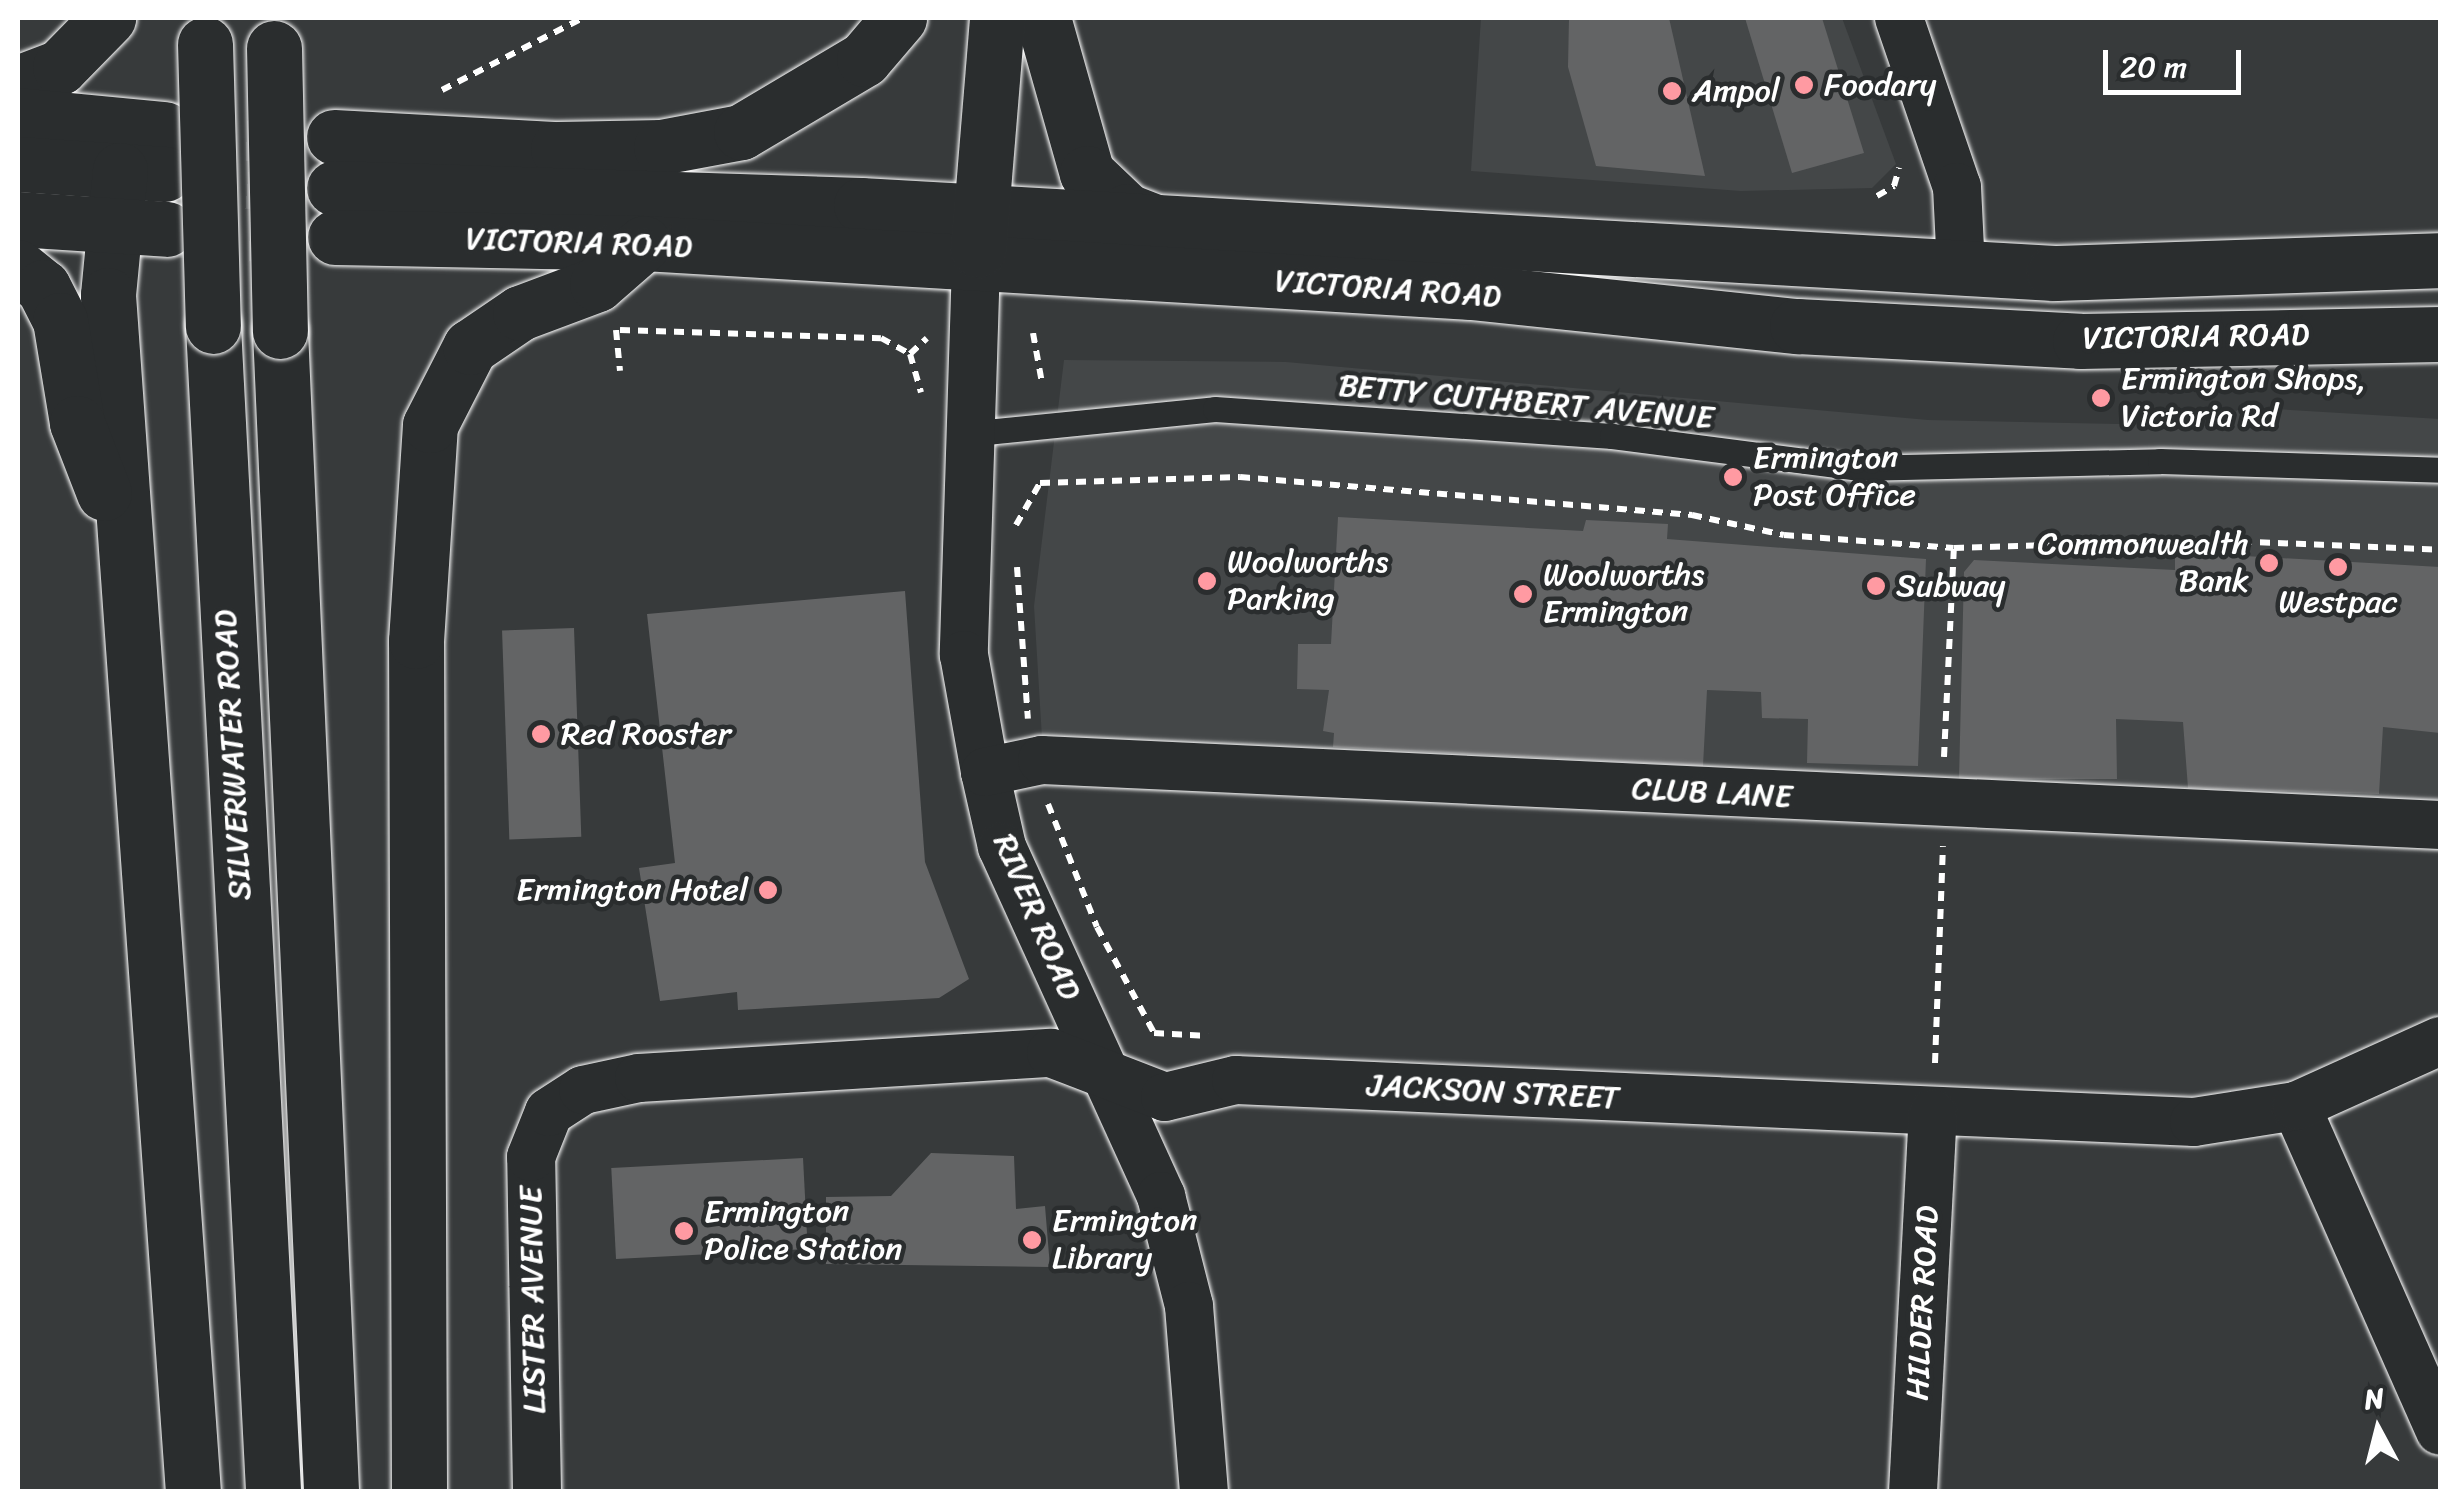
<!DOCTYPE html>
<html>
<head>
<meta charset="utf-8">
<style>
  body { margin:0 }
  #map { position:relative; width:2458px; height:1509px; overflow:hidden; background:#373a3b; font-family:Sriracha,sans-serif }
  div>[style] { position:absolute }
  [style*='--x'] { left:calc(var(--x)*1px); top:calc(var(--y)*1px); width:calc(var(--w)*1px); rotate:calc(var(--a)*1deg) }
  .built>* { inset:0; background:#444748 }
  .building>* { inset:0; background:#636465; transform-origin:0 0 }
  .trunk-tunnel>* { height:55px; margin-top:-27.5px; transform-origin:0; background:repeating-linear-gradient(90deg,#4b4e4f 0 55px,transparent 0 83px) }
  .path>* { height:6px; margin-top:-3px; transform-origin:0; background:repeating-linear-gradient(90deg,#fff 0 10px,transparent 0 18px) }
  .roads { filter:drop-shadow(0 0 2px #fff) drop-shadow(0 0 2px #fff) }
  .service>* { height:25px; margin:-12.5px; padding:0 12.5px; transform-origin:12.5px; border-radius:12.5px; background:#2a2d2e }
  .minor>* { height:48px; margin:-24px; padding:0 24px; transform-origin:24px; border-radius:24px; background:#2a2d2e }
  .trunk>* { height:55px; margin:-27.5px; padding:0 27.5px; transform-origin:27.5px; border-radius:27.5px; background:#2a2d2e }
  .bridges { filter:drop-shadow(0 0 2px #fff) drop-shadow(0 0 2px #fff) }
  .trunk-bridge>* { height:55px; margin:-27.5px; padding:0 27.5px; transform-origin:27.5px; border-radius:27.5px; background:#2a2d2e }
  .dots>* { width:28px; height:28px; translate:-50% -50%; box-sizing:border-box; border:5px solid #2a2d2e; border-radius:50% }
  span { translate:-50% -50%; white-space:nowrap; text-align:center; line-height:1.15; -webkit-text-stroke:9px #2a2d2e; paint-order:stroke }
  .poi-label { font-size:32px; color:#fff }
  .left { translate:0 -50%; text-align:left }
  .right { translate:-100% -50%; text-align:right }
  .street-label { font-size:32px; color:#fff }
  .frame { position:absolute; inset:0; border:20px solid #fff; pointer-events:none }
  .north { position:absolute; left:2328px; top:1379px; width:100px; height:100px; -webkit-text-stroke:8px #2a2d2e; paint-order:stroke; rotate:353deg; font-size:28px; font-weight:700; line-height:40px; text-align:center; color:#fff }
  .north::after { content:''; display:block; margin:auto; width:35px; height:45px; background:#fff; clip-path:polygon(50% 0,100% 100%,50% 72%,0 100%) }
  .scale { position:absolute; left:2103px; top:50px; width:138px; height:45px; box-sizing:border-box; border:5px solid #fff; border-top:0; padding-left:12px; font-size:30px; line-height:35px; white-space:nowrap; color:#fff; -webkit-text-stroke:8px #2a2d2e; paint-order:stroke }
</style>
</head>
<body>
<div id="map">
  <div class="built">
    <i style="clip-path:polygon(1481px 18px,1842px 18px,1896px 164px,1872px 188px,1741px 191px,1471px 171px)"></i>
    <i style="clip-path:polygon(1064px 360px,1286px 362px,1928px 420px,2215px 426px,2242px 407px,2440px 419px,2440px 805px,1042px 738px,1034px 606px)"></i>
  </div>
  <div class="building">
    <i style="clip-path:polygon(1569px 18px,1669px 18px,1705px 176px,1596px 166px,1568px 67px)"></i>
    <i style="clip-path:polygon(1745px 18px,1822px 18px,1864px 153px,1792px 173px)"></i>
    <i style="clip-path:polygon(1338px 517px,1583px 531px,1586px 520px,1668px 524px,1667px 539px,1926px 559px,1918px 766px,1807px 763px,1808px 719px,1762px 718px,1761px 692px,1707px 690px,1703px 766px,1333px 747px,1334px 733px,1323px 731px,1329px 690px,1297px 689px,1298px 644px,1331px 644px)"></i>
    <i style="clip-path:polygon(2175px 552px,2440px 567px,2440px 733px,2383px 727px,2379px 794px,2188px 788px,2183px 722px,2116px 719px,2117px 779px,1959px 779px,1964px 572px,1974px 560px,2175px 570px)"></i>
    <i style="clip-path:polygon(905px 591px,925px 862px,969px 979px,939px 998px,738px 1010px,737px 992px,660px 1001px,639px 868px,675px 863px,647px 614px)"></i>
    <i style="left:574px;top:628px;width:209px;height:72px;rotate:88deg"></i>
    <i style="clip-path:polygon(931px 1153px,1014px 1156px,1016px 1209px,1045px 1206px,1050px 1267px,826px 1264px,826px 1197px,891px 1196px)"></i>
    <i style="left:803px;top:1158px;width:91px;height:192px;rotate:87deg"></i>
  </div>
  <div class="trunk-tunnel">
    <i style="--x:164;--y:129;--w:170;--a:2.7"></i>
    <i style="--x:165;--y:174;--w:170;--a:4.7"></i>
    <i style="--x:167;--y:229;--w:160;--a:2.9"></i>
  </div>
  <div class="path">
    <i style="--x:442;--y:90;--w:158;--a:-27.1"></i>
    <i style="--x:1877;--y:196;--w:20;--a:-30"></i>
    <i style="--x:1894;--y:186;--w:19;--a:-74"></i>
    <i style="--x:616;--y:330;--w:41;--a:84.4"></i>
    <i style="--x:620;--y:330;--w:261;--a:1.8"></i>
    <i style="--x:881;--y:338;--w:33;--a:29"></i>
    <i style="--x:910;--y:354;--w:40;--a:74"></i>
    <i style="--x:1033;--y:333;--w:51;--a:79.8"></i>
    <i style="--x:910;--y:354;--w:23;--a:-43"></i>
    <i style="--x:1016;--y:525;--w:48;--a:-60.3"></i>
    <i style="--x:1040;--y:483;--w:200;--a:-1.7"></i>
    <i style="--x:1240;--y:477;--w:454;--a:4.8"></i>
    <i style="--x:1692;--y:515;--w:94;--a:12.3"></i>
    <i style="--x:1784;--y:535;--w:170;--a:4.4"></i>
    <i style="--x:1954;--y:548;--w:252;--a:-1.8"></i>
    <i style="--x:2206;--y:540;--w:234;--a:2.4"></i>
    <i style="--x:1017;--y:567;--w:152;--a:85.9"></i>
    <i style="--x:1944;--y:757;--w:209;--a:-87.3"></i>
    <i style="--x:1048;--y:804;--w:132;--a:68.3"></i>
    <i style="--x:1097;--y:927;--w:120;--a:61.7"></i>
    <i style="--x:1154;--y:1033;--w:54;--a:3.2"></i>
    <i style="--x:1935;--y:1063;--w:217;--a:-87.9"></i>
  </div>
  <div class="roads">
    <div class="service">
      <i style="--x:966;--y:434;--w:250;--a:-5.7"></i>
      <i style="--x:1215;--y:409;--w:398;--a:3.9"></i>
      <i style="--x:1612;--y:436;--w:250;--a:7.4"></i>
      <i style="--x:1860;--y:468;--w:300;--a:-1.3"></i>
      <i style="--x:2160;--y:461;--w:280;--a:1.8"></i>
    </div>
    <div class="minor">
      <i style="--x:1899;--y:18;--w:179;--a:71.1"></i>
      <i style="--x:1957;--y:187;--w:82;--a:87.2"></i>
      <i style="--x:976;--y:263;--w:392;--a:91.8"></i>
      <i style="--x:964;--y:655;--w:119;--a:79.8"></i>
      <i style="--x:985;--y:772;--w:77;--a:77.2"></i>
      <i style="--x:1002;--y:847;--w:384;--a:65.5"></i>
      <i style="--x:1161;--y:1196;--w:114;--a:75.7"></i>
      <i style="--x:1189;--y:1306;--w:187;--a:85.4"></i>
      <i style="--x:985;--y:772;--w:58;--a:-11.9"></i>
      <i style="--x:1042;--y:760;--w:1400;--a:2.66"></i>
      <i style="--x:2296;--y:1106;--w:355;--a:66.1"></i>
      <i style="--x:537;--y:1492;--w:335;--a:-91"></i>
      <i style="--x:531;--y:1157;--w:48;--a:-68.2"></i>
      <i style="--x:549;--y:1112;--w:40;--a:-32.9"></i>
      <i style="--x:583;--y:1090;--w:57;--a:-12.1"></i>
      <i style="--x:639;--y:1078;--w:413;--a:-3.5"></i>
      <i style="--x:1051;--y:1053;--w:122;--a:21.1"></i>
      <i style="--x:1165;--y:1097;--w:73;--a:-13.5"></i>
      <i style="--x:1236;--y:1080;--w:959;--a:2.51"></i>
      <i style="--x:2194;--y:1122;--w:103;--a:-8.9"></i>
      <i style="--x:2296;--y:1106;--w:158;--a:-24.3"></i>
      <i style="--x:1913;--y:1492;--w:379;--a:-87"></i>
    </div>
    <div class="trunk">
      <i style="--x:1043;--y:18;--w:161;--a:74.2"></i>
      <i style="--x:1087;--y:173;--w:55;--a:43.5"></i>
      <i style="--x:1127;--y:211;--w:31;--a:21"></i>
      <i style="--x:18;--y:83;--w:45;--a:-20.9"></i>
      <i style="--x:60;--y:67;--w:69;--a:-45.6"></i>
      <i style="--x:18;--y:115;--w:147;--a:5.5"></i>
      <i style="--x:334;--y:137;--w:224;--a:3.1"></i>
      <i style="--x:558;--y:149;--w:103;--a:-1.1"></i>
      <i style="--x:661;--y:147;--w:81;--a:-10.6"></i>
      <i style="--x:741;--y:132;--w:143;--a:-30.7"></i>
      <i style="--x:864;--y:59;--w:54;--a:-49.5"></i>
      <i style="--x:18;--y:164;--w:147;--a:3.9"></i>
      <i style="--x:120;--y:170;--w:126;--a:95.5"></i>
      <i style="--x:108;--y:295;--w:1200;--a:85.94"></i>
      <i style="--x:334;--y:188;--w:527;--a:1.85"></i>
      <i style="--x:861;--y:205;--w:1195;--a:3.26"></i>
      <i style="--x:2054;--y:273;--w:386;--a:-1.9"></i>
      <i style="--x:18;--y:219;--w:149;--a:3.8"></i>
      <i style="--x:335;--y:237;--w:309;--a:1.1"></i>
      <i style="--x:644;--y:243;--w:829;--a:3.39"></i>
      <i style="--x:1472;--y:292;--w:327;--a:6"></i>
      <i style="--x:1797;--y:326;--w:283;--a:3"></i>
      <i style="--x:2080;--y:341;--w:360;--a:-1.1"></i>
      <i style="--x:978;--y:250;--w:233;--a:-85.3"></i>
      <i style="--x:18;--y:267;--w:32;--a:39"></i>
      <i style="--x:43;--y:287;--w:37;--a:63"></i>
      <i style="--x:60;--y:320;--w:104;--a:80.6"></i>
      <i style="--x:77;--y:423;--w:75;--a:68.9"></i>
      <i style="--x:213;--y:326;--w:1168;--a:87.05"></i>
      <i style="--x:280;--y:331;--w:1162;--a:87.48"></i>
      <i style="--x:419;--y:1492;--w:851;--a:-90.2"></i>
      <i style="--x:416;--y:641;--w:216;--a:-86.3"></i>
      <i style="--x:430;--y:425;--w:88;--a:-62.9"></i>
      <i style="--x:470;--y:347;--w:60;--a:-34.2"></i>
      <i style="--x:520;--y:313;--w:82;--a:-20.6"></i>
      <i style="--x:597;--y:284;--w:62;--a:-41.1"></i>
    </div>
  </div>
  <div class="bridges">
    <div class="trunk-bridge">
      <i style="--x:205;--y:44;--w:282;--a:88.4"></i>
      <i style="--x:274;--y:48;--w:283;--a:88.8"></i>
    </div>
  </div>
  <div class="dots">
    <i style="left:1804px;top:85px;background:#ff9aa2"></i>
    <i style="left:1672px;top:91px;background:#ff9aa2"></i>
    <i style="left:2101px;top:398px;background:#ff9aa2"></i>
    <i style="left:1733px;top:477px;background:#ff9aa2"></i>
    <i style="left:2269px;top:563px;background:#ff9aa2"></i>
    <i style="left:2338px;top:567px;background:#ff9aa2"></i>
    <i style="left:1207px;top:581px;background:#ff9aa2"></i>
    <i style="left:1876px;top:586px;background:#ff9aa2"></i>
    <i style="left:1523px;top:594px;background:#ff9aa2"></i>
    <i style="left:541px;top:734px;background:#ff9aa2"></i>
    <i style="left:768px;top:890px;background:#ff9aa2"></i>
    <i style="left:684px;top:1231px;background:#ff9aa2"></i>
    <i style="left:1032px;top:1240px;background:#ff9aa2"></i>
  </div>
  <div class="poi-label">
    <span class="left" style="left:1824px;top:85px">Foodary</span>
    <span class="left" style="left:1692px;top:91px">Ampol</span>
    <span class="left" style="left:2121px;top:398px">Ermington Shops,<br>Victoria Rd</span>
    <span class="left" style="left:1753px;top:477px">Ermington<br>Post Office</span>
    <span class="right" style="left:2249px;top:563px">Commonwealth<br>Bank</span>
    <span class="left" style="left:1227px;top:581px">Woolworths<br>Parking</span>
    <span class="left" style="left:1543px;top:594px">Woolworths<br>Ermington</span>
    <span class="left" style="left:1896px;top:586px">Subway</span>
    <span style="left:2338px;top:602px">Westpac</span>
    <span class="left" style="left:561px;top:734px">Red Rooster</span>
    <span class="right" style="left:748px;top:890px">Ermington Hotel</span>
    <span class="left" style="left:704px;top:1231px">Ermington<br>Police Station</span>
    <span class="left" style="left:1052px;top:1240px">Ermington<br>Library</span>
  </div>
  <div class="street-label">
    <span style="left:579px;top:243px;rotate:2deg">VICTORIA ROAD</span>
    <span style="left:1388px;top:289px;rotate:4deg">VICTORIA ROAD</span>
    <span style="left:2196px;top:337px;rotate:-1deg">VICTORIA ROAD</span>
    <span style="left:1526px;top:402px;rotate:5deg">BETTY CUTHBERT AVENUE</span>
    <span style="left:233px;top:755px;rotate:-93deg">SILVERWATER ROAD</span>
    <span style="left:1712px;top:793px;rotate:3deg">CLUB LANE</span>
    <span style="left:1037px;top:917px;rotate:67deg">RIVER ROAD</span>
    <span style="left:1493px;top:1092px;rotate:3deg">JACKSON STREET</span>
    <span style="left:533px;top:1300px;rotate:-91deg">LISTER AVENUE</span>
    <span style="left:1923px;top:1303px;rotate:-87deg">HILDER ROAD</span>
  </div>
  <div class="frame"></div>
  <div class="north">N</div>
  <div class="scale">20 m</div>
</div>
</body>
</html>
